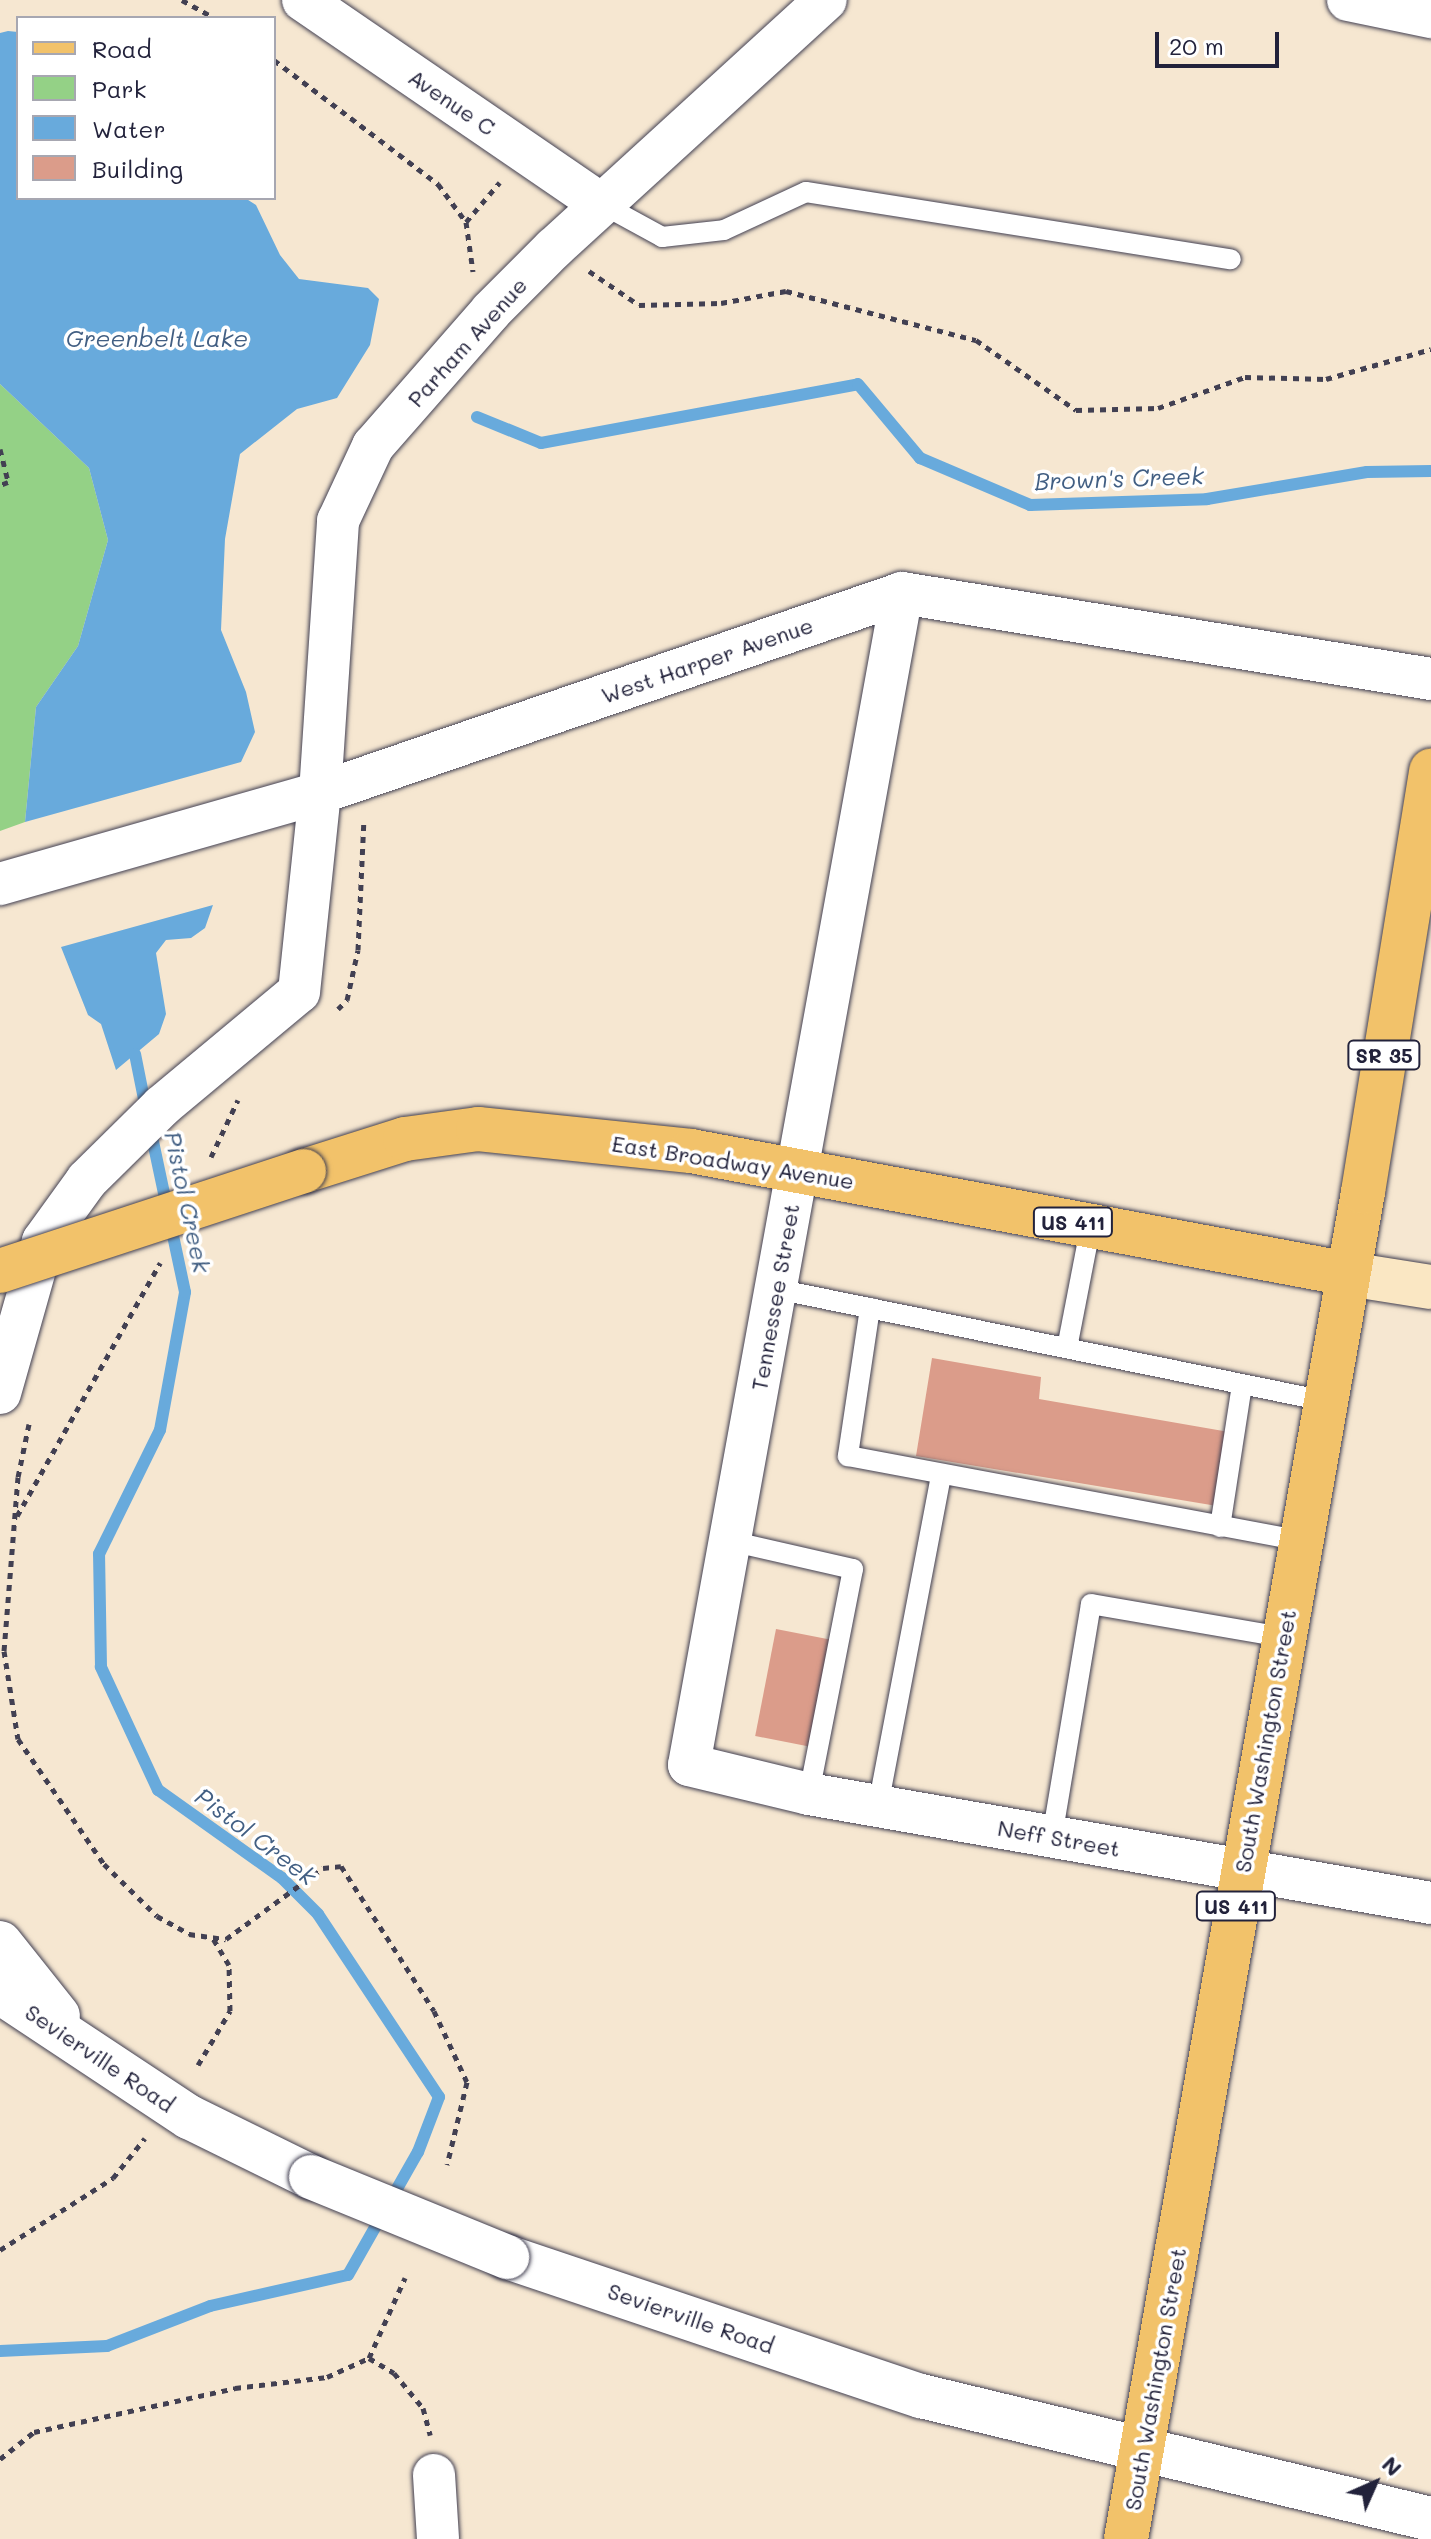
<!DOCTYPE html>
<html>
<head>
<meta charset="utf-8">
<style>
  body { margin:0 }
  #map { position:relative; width:1431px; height:2539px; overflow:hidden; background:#f6e7d1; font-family:Mali,sans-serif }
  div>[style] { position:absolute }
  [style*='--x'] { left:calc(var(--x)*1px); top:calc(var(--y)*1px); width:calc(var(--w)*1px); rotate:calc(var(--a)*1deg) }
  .green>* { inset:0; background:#94d186 }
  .water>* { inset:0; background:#68aadc }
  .stream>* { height:12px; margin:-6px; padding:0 6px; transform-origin:6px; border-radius:6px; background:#68aadc }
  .building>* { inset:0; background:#db9c8a; transform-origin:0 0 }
  .path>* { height:5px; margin-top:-2.5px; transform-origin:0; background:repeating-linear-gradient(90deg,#424052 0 6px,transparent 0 12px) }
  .roads { filter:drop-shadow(0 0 2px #424052) drop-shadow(0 0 2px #424052) }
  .service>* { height:20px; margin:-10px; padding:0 10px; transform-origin:10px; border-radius:10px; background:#fff }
  .minor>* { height:42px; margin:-21px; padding:0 21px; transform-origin:21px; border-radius:21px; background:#fff }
  .tertiary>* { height:44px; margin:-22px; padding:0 22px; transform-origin:22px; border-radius:22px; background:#fff }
  .secondary>* { height:44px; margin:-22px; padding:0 22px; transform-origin:22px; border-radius:22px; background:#fae7c3 }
  .primary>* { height:44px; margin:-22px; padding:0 22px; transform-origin:22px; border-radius:22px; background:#f2c26a }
  .bridges { filter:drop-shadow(0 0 2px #424052) drop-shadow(0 0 2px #424052) }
  .tertiary-bridge>* { height:44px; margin:-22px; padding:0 22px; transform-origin:22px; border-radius:22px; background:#fff }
  .primary-bridge>* { height:44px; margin:-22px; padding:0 22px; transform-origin:22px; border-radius:22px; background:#f2c26a }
  span { translate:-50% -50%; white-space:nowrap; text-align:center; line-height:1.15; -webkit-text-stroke:7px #fff; paint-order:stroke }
  .shield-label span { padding:2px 6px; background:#fff; border:2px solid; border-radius:6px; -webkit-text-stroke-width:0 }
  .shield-label { font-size:20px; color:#22223b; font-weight:700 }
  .street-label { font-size:22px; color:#22223b }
  .water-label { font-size:24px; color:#425f83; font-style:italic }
  .legend { position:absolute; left:16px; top:16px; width:260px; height:184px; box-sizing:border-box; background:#fff; border:2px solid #a7a7b1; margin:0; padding:10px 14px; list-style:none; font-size:24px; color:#22223b }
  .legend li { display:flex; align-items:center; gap:16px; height:40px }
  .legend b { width:40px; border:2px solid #a7a7b1 }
  .north { position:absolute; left:1335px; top:2443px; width:80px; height:80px; -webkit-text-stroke:6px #fff; paint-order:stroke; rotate:45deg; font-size:22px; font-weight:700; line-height:32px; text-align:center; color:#22223b }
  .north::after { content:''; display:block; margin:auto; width:28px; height:36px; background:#22223b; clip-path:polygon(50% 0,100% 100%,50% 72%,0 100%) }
  .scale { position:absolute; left:1155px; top:32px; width:124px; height:36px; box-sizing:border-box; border:4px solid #22223b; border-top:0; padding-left:10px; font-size:24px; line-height:28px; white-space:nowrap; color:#22223b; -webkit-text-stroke:6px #fff; paint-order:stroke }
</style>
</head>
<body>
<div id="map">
  <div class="green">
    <i style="clip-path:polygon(0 384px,89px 468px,108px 540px,78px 646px,36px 707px,25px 822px,0 831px)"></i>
  </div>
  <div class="water">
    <i style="clip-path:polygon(8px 31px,18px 32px,18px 198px,245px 198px,256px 205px,280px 255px,299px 279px,368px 288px,379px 299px,370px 345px,337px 398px,297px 409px,240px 454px,225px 539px,221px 630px,246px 692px,255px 732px,241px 762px,25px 822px,36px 707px,78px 646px,108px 540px,89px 468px,0 384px,0 33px)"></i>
    <i style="clip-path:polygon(213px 905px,205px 928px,191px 938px,166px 940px,156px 953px,166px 1014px,159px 1034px,116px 1070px,101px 1024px,88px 1015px,61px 947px)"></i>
  </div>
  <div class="stream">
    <i style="--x:477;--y:417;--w:69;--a:22.1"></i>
    <i style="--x:541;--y:443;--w:322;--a:-10.5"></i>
    <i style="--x:858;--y:384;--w:97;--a:50"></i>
    <i style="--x:920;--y:458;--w:120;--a:23.1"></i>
    <i style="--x:1030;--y:505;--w:177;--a:-1.9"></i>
    <i style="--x:1207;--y:499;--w:162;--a:-9.6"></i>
    <i style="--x:1367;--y:472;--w:64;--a:-0.9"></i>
    <i style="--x:135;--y:1054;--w:56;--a:78.7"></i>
    <i style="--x:0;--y:2351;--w:107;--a:-2.7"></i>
    <i style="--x:107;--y:2346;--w:110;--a:-21.2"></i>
    <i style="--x:210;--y:2306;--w:141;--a:-12.7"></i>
    <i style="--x:348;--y:2275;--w:142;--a:-60.4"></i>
    <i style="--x:418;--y:2152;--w:59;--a:-69.1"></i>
    <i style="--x:439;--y:2097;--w:219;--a:-123.5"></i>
    <i style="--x:318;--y:1914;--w:51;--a:-135"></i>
    <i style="--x:282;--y:1878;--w:152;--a:-144.6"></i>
    <i style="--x:158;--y:1790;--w:136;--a:-114.9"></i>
    <i style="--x:101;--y:1667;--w:113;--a:-91"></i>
    <i style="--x:99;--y:1554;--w:138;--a:-63.8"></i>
    <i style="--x:160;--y:1430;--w:140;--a:-79.7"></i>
    <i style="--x:185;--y:1292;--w:169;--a:-102"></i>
  </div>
  <div class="building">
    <i style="clip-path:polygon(932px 1358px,1041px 1377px,1039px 1399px,1229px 1432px,1217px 1506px,916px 1456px)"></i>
    <i style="left:776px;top:1629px;width:60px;height:109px;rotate:11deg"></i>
  </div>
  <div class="path">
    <i style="--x:182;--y:0;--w:37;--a:29"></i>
    <i style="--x:274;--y:60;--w:206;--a:37.1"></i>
    <i style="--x:438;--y:184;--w:47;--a:53.6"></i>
    <i style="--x:466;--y:222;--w:50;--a:82"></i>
    <i style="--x:466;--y:222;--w:52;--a:-49.6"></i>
    <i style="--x:589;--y:271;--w:60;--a:34.2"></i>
    <i style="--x:639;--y:305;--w:82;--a:-1.4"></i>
    <i style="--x:721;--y:303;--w:66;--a:-10.5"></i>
    <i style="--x:786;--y:291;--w:196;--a:14.5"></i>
    <i style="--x:976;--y:340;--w:122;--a:35"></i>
    <i style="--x:1076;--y:410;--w:82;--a:-1.4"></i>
    <i style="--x:1158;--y:408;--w:92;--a:-19.6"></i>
    <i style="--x:1245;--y:377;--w:81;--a:1.4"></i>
    <i style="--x:1326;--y:379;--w:109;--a:-15.9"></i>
    <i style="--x:0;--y:449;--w:34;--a:76"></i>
    <i style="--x:8;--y:482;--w:9;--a:159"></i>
    <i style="--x:338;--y:1009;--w:13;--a:-45"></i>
    <i style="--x:347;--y:1000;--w:51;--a:-77.6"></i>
    <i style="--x:358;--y:950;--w:130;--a:-87.4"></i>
    <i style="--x:211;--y:1157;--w:63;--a:-64.7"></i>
    <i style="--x:29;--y:1424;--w:54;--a:101.7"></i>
    <i style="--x:18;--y:1477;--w:175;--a:94.6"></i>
    <i style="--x:4;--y:1651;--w:89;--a:81"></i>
    <i style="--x:18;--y:1739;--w:152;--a:55.5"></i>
    <i style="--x:104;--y:1864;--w:74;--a:44.5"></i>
    <i style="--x:157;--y:1916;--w:37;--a:29"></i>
    <i style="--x:189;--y:1934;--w:37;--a:8"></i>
    <i style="--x:226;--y:1939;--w:120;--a:-36.2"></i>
    <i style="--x:323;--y:1868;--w:18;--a:-6"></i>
    <i style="--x:341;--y:1866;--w:172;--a:57.3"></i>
    <i style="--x:434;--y:2011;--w:78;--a:65.1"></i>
    <i style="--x:467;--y:2082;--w:85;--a:103.5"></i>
    <i style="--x:17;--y:1516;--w:291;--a:-60.5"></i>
    <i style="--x:198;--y:2065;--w:63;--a:-59.3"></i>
    <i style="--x:230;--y:2011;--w:46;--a:-91.2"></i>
    <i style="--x:229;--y:1965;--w:31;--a:-121"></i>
    <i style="--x:0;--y:2250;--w:134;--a:-32.5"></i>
    <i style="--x:113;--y:2178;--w:51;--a:-51.3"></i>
    <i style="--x:369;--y:2358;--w:29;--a:31"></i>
    <i style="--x:394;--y:2373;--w:45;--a:50.4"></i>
    <i style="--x:423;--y:2408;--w:28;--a:75"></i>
    <i style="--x:0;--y:2459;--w:43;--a:-38.5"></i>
    <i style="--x:34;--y:2432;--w:206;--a:-12.3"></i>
    <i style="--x:235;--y:2388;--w:93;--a:-6.8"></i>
    <i style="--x:327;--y:2377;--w:46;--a:-24.3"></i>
    <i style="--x:369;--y:2358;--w:88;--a:-65.8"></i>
  </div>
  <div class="roads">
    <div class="service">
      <i style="--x:600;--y:203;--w:71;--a:28.7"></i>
      <i style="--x:662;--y:237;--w:62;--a:-6.4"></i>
      <i style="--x:724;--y:230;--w:90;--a:-24.9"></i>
      <i style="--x:806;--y:192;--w:430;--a:9"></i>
      <i style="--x:776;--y:1289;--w:560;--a:11.53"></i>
      <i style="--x:870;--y:1308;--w:150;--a:98.5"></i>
      <i style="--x:848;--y:1456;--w:461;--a:10.6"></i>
      <i style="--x:1067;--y:1348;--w:125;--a:-79"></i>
      <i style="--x:1220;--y:1527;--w:144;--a:-81.2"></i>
      <i style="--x:730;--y:1541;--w:126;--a:12.8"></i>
      <i style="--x:853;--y:1569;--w:229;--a:101.1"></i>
      <i style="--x:878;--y:1806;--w:336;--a:-79.2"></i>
      <i style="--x:1052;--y:1837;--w:236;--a:-80.5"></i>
      <i style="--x:1091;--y:1604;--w:195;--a:9.8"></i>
    </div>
    <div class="minor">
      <i style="--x:303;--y:0;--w:360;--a:34.4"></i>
      <i style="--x:1348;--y:0;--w:85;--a:11.6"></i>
      <i style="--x:902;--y:593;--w:1191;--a:100.3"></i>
      <i style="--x:689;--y:1765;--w:123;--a:13.6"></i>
      <i style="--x:809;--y:1794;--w:631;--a:9.94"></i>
      <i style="--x:0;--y:884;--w:333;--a:-15.9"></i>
      <i style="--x:320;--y:793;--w:615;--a:-18.96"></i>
      <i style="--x:902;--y:593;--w:536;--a:9.23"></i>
      <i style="--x:0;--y:1393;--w:158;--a:-74.2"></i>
      <i style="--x:43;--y:1241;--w:75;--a:-54.2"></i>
      <i style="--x:87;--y:1180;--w:105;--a:-44.6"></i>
      <i style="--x:162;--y:1106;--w:178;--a:-39.8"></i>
      <i style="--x:299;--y:992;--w:200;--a:-84"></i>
      <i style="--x:320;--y:793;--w:273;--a:-86.2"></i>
      <i style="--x:338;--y:521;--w:83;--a:-65"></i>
      <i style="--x:373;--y:446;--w:179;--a:-48.8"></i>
      <i style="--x:491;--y:311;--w:89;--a:-45"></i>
      <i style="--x:554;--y:248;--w:368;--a:-42.4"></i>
      <i style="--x:434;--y:2475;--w:64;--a:86.4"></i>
    </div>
    <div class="tertiary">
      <i style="--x:0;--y:1943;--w:93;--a:51.5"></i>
      <i style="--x:0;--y:1992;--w:227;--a:33.5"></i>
      <i style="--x:189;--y:2117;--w:136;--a:26.2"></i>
      <i style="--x:507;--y:2257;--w:437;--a:18.6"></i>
      <i style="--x:921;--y:2396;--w:525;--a:13.56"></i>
    </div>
    <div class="secondary">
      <i style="--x:1348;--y:1274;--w:84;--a:8.9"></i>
    </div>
    <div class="primary">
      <i style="--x:304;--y:1171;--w:106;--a:-17.6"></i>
      <i style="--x:405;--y:1139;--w:74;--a:-7.8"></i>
      <i style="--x:478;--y:1129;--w:214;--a:5.9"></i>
      <i style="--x:691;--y:1151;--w:668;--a:10.6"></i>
      <i style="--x:1126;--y:2539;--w:1368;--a:-80.02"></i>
      <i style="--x:1363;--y:1192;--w:427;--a:-80.8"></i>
    </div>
  </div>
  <div class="bridges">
    <div class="tertiary-bridge">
      <i style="--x:311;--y:2177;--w:212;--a:22.2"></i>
    </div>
    <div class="primary-bridge">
      <i style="--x:0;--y:1271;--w:320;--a:-18.2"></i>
    </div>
  </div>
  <div class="shield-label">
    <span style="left:1384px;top:1055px">SR 35</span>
    <span style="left:1073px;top:1222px">US 411</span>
    <span style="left:1236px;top:1906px">US 411</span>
  </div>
  <div class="street-label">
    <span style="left:452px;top:102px;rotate:34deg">Avenue C</span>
    <span style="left:467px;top:342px;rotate:-48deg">Parham Avenue</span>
    <span style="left:707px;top:660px;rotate:-19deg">West Harper Avenue</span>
    <span style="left:733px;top:1162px;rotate:9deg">East Broadway Avenue</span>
    <span style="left:775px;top:1297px;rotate:-80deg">Tennessee Street</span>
    <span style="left:1265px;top:1741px;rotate:-80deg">South Washington Street</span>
    <span style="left:1059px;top:1838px;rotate:10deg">Neff Street</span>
    <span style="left:100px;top:2058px;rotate:34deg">Sevierville Road</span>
    <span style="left:691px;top:2318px;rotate:19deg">Sevierville Road</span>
    <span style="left:1155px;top:2379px;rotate:-80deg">South Washington Street</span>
  </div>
  <div class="water-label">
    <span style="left:157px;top:338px">Greenbelt Lake</span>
    <span style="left:1119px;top:478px;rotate:-2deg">Brown's Creek</span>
    <span style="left:188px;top:1202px;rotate:78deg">Pistol Creek</span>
    <span style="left:256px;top:1836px;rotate:37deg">Pistol Creek</span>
  </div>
  <ul class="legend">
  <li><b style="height:10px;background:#f2c26a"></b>Road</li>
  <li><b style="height:22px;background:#94d186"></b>Park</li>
  <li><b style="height:22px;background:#68aadc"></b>Water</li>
  <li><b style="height:22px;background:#db9c8a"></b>Building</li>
  </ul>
  <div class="north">N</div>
  <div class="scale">20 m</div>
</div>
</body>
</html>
